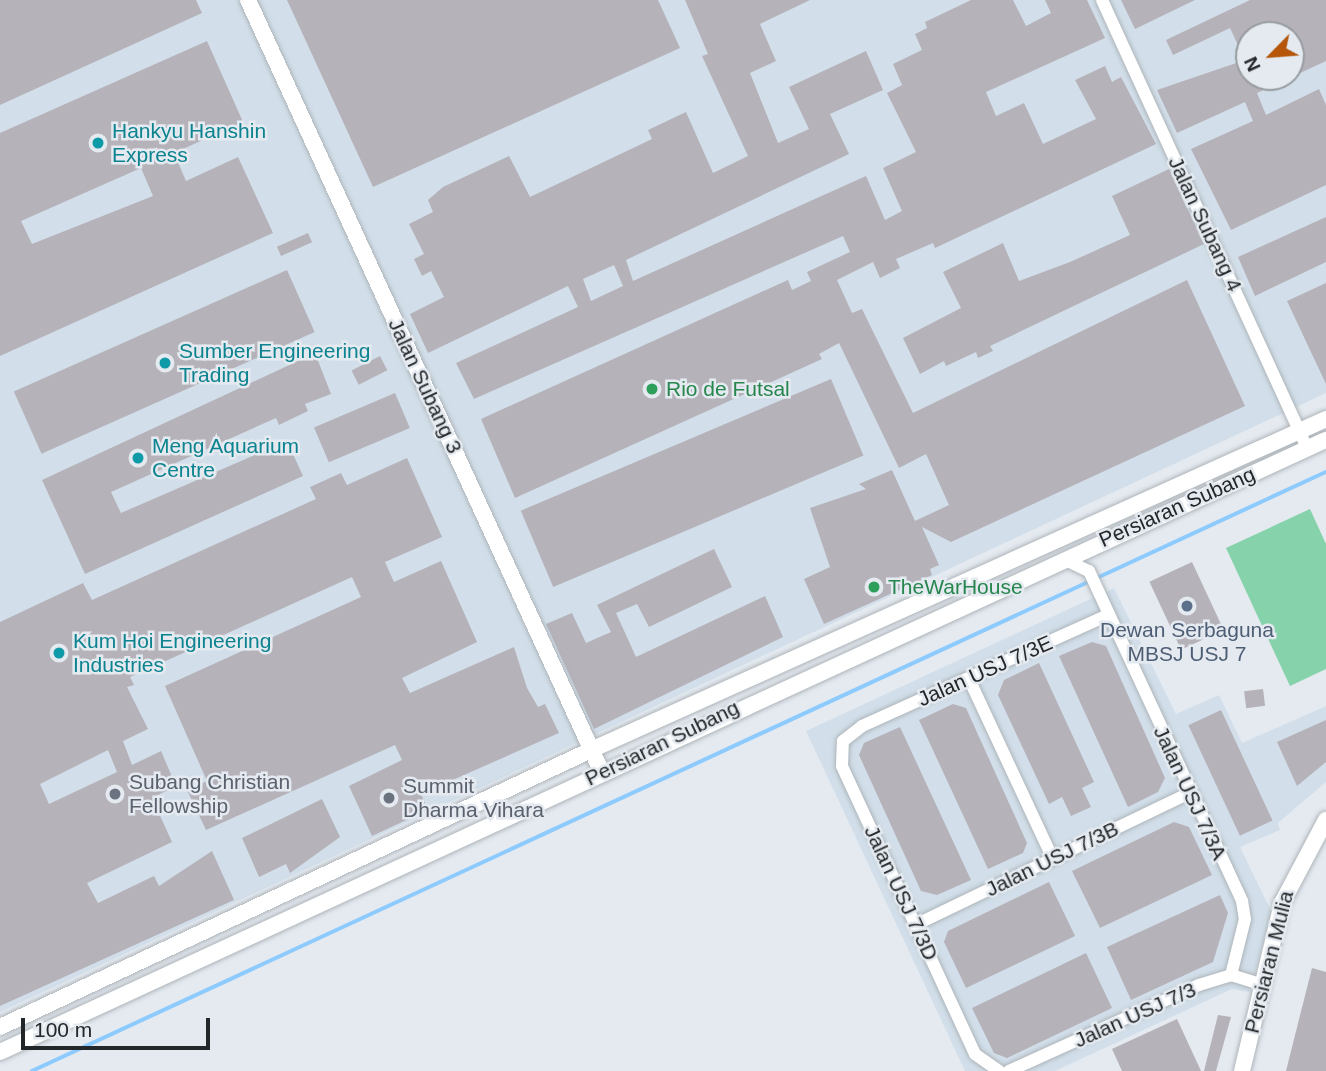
<!DOCTYPE html>
<html>
<head>
<meta charset="utf-8">
<style>
  body { margin:0 }
  #map { position:relative; width:1326px; height:1071px; overflow:hidden; background:#e4eaf0; font-family:Arial,sans-serif }
  div>[style] { position:absolute }
  [style*='--x'] { left:calc(var(--x)*1px); top:calc(var(--y)*1px); width:calc(var(--w)*1px); rotate:calc(var(--a)*1deg) }
  .built>* { inset:0; background:#d2dfea }
  .green>* { inset:0; background:#86d2ab }
  .stream>* { height:3.5px; margin:-1.75px; padding:0 1.75px; transform-origin:1.75px; border-radius:1.75px; background:#8dcafd }
  .building>* { inset:0; background:#b5b2b9; transform-origin:0 0 }
  .roads { filter:drop-shadow(0 0 2px #aeb5ba) drop-shadow(0 0 2px #aeb5ba) }
  .minor>* { height:12px; margin:-6px; padding:0 6px; transform-origin:6px; border-radius:6px; background:#fff }
  .tertiary>* { height:16px; margin:-8px; padding:0 8px; transform-origin:8px; border-radius:8px; background:#fff }
  .dots>* { width:19px; height:19px; translate:-50% -50%; box-sizing:border-box; border:4px solid #e4eaf0; border-radius:50% }
  span { translate:-50% -50%; white-space:nowrap; text-align:center; line-height:1.15; -webkit-text-stroke:5px #e4eaf0; paint-order:stroke }
  .culture-label { font-size:21px; color:#0d838f }
  .left { translate:0 -50%; text-align:left }
  .street-label { font-size:21px; color:#242729 }
  .leisure-label { font-size:21px; color:#27864d }
  .service-label { font-size:21px; color:#4e5e75 }
  .worship-label { font-size:21px; color:#5b616d }
  .north { position:absolute; left:1235px; top:21px; width:70px; height:70px; box-sizing:border-box; background:#e4eaf0; border:2px solid #979ca0; border-radius:50%; rotate:245deg; font-size:19px; font-weight:700; line-height:28px; text-align:center; color:#242729 }
  .north::after { content:''; display:block; margin:auto; width:24px; height:32px; background:#b5560a; clip-path:polygon(50% 0,100% 100%,50% 72%,0 100%) }
  .scale { position:absolute; left:21px; top:1018px; width:189px; height:32px; box-sizing:border-box; border:4px solid #242729; border-top:0; padding-left:9px; font-size:21px; line-height:24px; white-space:nowrap; color:#242729; -webkit-text-stroke:5px #e4eaf0; paint-order:stroke }
</style>
</head>
<body>
<div id="map">
  <div class="built">
    <i style="clip-path:polygon(evenodd,0 0,1326px 0,1326px 393px,0 1012px,0 0,1249px 35px,1291px 35px,1291px 77px,1249px 77px,1249px 35px)"></i>
    <i style="clip-path:polygon(1114px 588px,1176px 714px,1219px 695px,1242px 743px,1326px 706px,1326px 782px,1278px 823px,1280px 830px,1240px 847px,1272px 913px,1249px 992px,1232px 989px,1055px 1071px,965px 1071px,806px 731px)"></i>
  </div>
  <div class="green">
    <i style="clip-path:polygon(1310px 509px,1326px 544px,1326px 669px,1290px 686px,1226px 548px)"></i>
  </div>
  <div class="stream">
    <i style="--x:32;--y:1071;--w:1426;--a:-24.84"></i>
  </div>
  <div class="building">
    <i style="clip-path:polygon(0 0,196px 0,202px 13px,0 105px)"></i>
    <i style="clip-path:polygon(287px 0,658px 0,680px 48px,373px 187px)"></i>
    <i style="clip-path:polygon(evenodd,685px 0,810px 0,760px 24px,776px 61px,750px 73px,778px 143px,809px 129px,789px 87px,866px 51px,883px 90px,830px 114px,849px 154px,626px 260px,633px 281px,866px 176px,885px 220px,902px 211px,883px 168px,916px 152px,887px 93px,902px 85px,893px 64px,922px 50px,915px 34px,927px 28px,925px 22px,971px 0,1013px 0,1026px 26px,1051px 13px,1045px 0,1087px 0,1105px 38px,986px 92px,996px 116px,1024px 103px,1043px 144px,1096px 119px,1075px 80px,1105px 66px,1112px 82px,1121px 77px,1156px 144px,935px 248px,933px 243px,896px 259px,900px 268px,880px 278px,873px 262px,837px 280px,852px 313px,862px 309px,913px 413px,1187px 280px,1245px 406px,951px 542px,922px 527px,939px 565px,930px 569px,932px 575px,824px 624px,804px 579px,830px 567px,810px 508px,866px 489px,859px 484px,892px 470px,915px 521px,949px 505px,926px 454px,899px 468px,839px 343px,819px 354px,822px 359px,515px 498px,481px 419px,788px 280px,792px 290px,811px 281px,807px 272px,850px 252px,843px 236px,474px 399px,456px 363px,578px 307px,568px 286px,428px 353px,410px 314px,444px 297px,431px 271px,422px 276px,414px 259px,424px 254px,409px 224px,433px 212px,428px 200px,443px 187px,509px 156px,530px 197px,652px 139px,648px 130px,686px 112px,713px 173px,748px 156px,702px 56px,708px 54px,685px 0,614px 265px,623px 286px,591px 301px,583px 279px,614px 265px)"></i>
    <i style="clip-path:polygon(1121px 0,1195px 0,1135px 29px)"></i>
    <i style="clip-path:polygon(evenodd,1250px 0,1326px 0,1326px 61px,1257px 93px,1266px 115px,1319px 89px,1326px 105px,1326px 185px,1231px 230px,1191px 149px,1253px 121px,1245px 102px,1177px 133px,1157px 90px,1245px 60px,1230px 28px,1173px 55px,1166px 40px,1250px 0,1249px 35px,1291px 35px,1291px 77px,1249px 77px,1249px 35px)"></i>
    <i style="clip-path:polygon(evenodd,207px 41px,243px 122px,174px 153px,186px 181px,238px 157px,273px 233px,0 356px,0 133px,207px 41px,141px 168px,153px 196px,32px 244px,21px 221px,141px 168px)"></i>
    <i style="clip-path:polygon(1169px 169px,1204px 244px,990px 346px,993px 351px,978px 358px,976px 352px,946px 366px,944px 361px,920px 374px,903px 338px,961px 308px,943px 272px,1003px 243px,1019px 281px,1070px 262px,1130px 235px,1112px 196px)"></i>
    <i style="clip-path:polygon(1326px 217px,1326px 262px,1255px 296px,1238px 257px)"></i>
    <i style="left:308px;top:233px;width:10px;height:34px;rotate:66deg"></i>
    <i style="left:287px;top:270px;width:68px;height:299px;rotate:66deg"></i>
    <i style="clip-path:polygon(1326px 283px,1326px 384px,1287px 301px)"></i>
    <i style="clip-path:polygon(315px 353px,331px 394px,305px 404px,308px 411px,279px 425px,276px 418px,111px 492px,121px 513px,287px 441px,303px 476px,85px 574px,42px 480px)"></i>
    <i style="left:380px;top:356px;width:16px;height:32px;rotate:63deg"></i>
    <i style="left:831px;top:379px;width:83px;height:337px;rotate:67deg"></i>
    <i style="left:395px;top:393px;width:38px;height:88px;rotate:67deg"></i>
    <i style="clip-path:polygon(evenodd,407px 458px,442px 537px,385px 562px,394px 582px,441px 561px,477px 642px,402px 678px,410px 693px,514px 647px,527px 688px,538px 707px,545px 704px,559px 733px,421px 794px,428px 810px,372px 836px,349px 786px,402px 760px,395px 745px,206px 830px,187px 790px,207px 781px,165px 686px,361px 597px,352px 577px,130px 677px,134px 685px,127px 687px,148px 729px,123px 741px,132px 765px,161px 751px,176px 786px,152px 798px,172px 842px,87px 883px,98px 903px,154px 876px,159px 886px,212px 851px,234px 900px,0 1006px,0 622px,83px 583px,92px 600px,316px 499px,310px 487px,341px 473px,347px 485px,407px 458px,108px 750px,117px 772px,49px 804px,40px 784px,108px 750px)"></i>
    <i style="clip-path:polygon(714px 549px,732px 587px,649px 627px,637px 604px,616px 613px,636px 657px,765px 596px,783px 637px,594px 729px,546px 624px,572px 613px,586px 643px,611px 632px,597px 605px)"></i>
    <i style="left:1192px;top:562px;width:75px;height:47px;rotate:65deg"></i>
    <i style="clip-path:polygon(1092px 642px,1106px 646px,1165px 778px,1158px 792px,1128px 807px,1059px 656px)"></i>
    <i style="clip-path:polygon(1039px 663px,1094px 782px,1082px 788px,1091px 807px,1071px 816px,1062px 797px,1049px 804px,998px 695px,1004px 680px)"></i>
    <i style="left:1263px;top:689px;width:17px;height:19px;rotate:83deg"></i>
    <i style="clip-path:polygon(953px 704px,966px 708px,1027px 843px,1023px 853px,988px 869px,919px 720px)"></i>
    <i style="left:1221px;top:710px;width:122px;height:36px;rotate:65deg"></i>
    <i style="clip-path:polygon(1326px 720px,1326px 762px,1297px 786px,1277px 742px)"></i>
    <i style="clip-path:polygon(900px 727px,971px 880px,937px 895px,921px 891px,859px 755px,864px 743px)"></i>
    <i style="clip-path:polygon(322px 799px,340px 837px,290px 873px,286px 864px,259px 877px,242px 838px)"></i>
    <i style="clip-path:polygon(1174px 822px,1189px 827px,1212px 875px,1100px 928px,1072px 871px)"></i>
    <i style="clip-path:polygon(1049px 882px,1075px 936px,966px 988px,944px 942px,948px 931px)"></i>
    <i style="clip-path:polygon(1220px 895px,1228px 913px,1213px 962px,1131px 1000px,1107px 947px)"></i>
    <i style="clip-path:polygon(1086px 953px,1112px 1008px,1007px 1058px,994px 1053px,972px 1008px)"></i>
    <i style="clip-path:polygon(1312px 968px,1326px 972px,1326px 1071px,1286px 1071px)"></i>
    <i style="clip-path:polygon(1218px 1015px,1231px 1017px,1216px 1071px,1204px 1071px)"></i>
    <i style="clip-path:polygon(1177px 1019px,1201px 1071px,1122px 1071px,1112px 1049px)"></i>
  </div>
  <div class="roads">
    <div class="minor">
      <i style="--x:1102;--y:0;--w:493;--a:65.4"></i>
      <i style="--x:1064;--y:559;--w:28;--a:26"></i>
      <i style="--x:1089;--y:571;--w:364;--a:65.1"></i>
      <i style="--x:1242;--y:901;--w:18;--a:81"></i>
      <i style="--x:1245;--y:919;--w:58;--a:104"></i>
      <i style="--x:969;--y:679;--w:199;--a:65"></i>
      <i style="--x:915;--y:925;--w:304;--a:-25.7"></i>
      <i style="--x:999;--y:1071;--w:29;--a:-145"></i>
      <i style="--x:975;--y:1054;--w:317;--a:-114.8"></i>
      <i style="--x:842;--y:766;--w:25;--a:-88"></i>
      <i style="--x:843;--y:741;--w:24;--a:-38"></i>
      <i style="--x:862;--y:726;--w:270;--a:-24.3"></i>
      <i style="--x:1009;--y:1071;--w:209;--a:-24.4"></i>
      <i style="--x:1199;--y:985;--w:34;--a:-17"></i>
      <i style="--x:1231;--y:975;--w:34;--a:17"></i>
    </div>
    <div class="tertiary">
      <i style="--x:248;--y:0;--w:850;--a:65.39"></i>
      <i style="--x:0;--y:1027;--w:653;--a:-25.11"></i>
      <i style="--x:591;--y:750;--w:806;--a:-24.24"></i>
      <i style="--x:0;--y:1052;--w:1460;--a:-24.78"></i>
      <i style="--x:1242;--y:1071;--w:173;--a:-76.6"></i>
      <i style="--x:1282;--y:903;--w:94;--a:-62.1"></i>
    </div>
  </div>
  <div class="dots">
    <i style="left:98px;top:143px;background:#0f9aa8"></i>
    <i style="left:165px;top:363px;background:#0f9aa8"></i>
    <i style="left:652px;top:389px;background:#2e9e5b"></i>
    <i style="left:138px;top:458px;background:#0f9aa8"></i>
    <i style="left:874px;top:587px;background:#2e9e5b"></i>
    <i style="left:1187px;top:606px;background:#5c6f8a"></i>
    <i style="left:59px;top:653px;background:#0f9aa8"></i>
    <i style="left:115px;top:794px;background:#6b7280"></i>
    <i style="left:389px;top:798px;background:#6b7280"></i>
  </div>
  <div class="culture-label">
    <span class="left" style="left:112px;top:143px">Hankyu Hanshin<br>Express</span>
    <span class="left" style="left:179px;top:363px">Sumber Engineering<br>Trading</span>
    <span class="left" style="left:152px;top:458px">Meng Aquarium<br>Centre</span>
    <span class="left" style="left:73px;top:653px">Kum Hoi Engineering<br>Industries</span>
  </div>
  <div class="street-label">
    <span style="left:1205px;top:224px;rotate:65deg">Jalan Subang 4</span>
    <span style="left:425px;top:386px;rotate:65deg">Jalan Subang 3</span>
    <span style="left:1177px;top:507px;rotate:-24deg">Persiaran Subang</span>
    <span style="left:985px;top:671px;rotate:-24deg">Jalan USJ 7/3E</span>
    <span style="left:662px;top:743px;rotate:-26deg">Persiaran Subang</span>
    <span style="left:1190px;top:793px;rotate:65deg">Jalan USJ 7/3A</span>
    <span style="left:1052px;top:859px;rotate:-26deg">Jalan USJ 7/3B</span>
    <span style="left:901px;top:893px;rotate:65deg">Jalan USJ 7/3D</span>
    <span style="left:1269px;top:962px;rotate:-76deg">Persiaran Mulia</span>
    <span style="left:1135px;top:1015px;rotate:-24deg">Jalan USJ 7/3</span>
  </div>
  <div class="leisure-label">
    <span class="left" style="left:666px;top:389px">Rio de Futsal</span>
    <span class="left" style="left:888px;top:587px">TheWarHouse</span>
  </div>
  <div class="service-label">
    <span style="left:1187px;top:642px">Dewan Serbaguna<br>MBSJ USJ 7</span>
  </div>
  <div class="worship-label">
    <span class="left" style="left:129px;top:794px">Subang Christian<br>Fellowship</span>
    <span class="left" style="left:403px;top:798px">Summit<br>Dharma Vihara</span>
  </div>
  <div class="north">N</div>
  <div class="scale">100 m</div>
</div>
</body>
</html>
